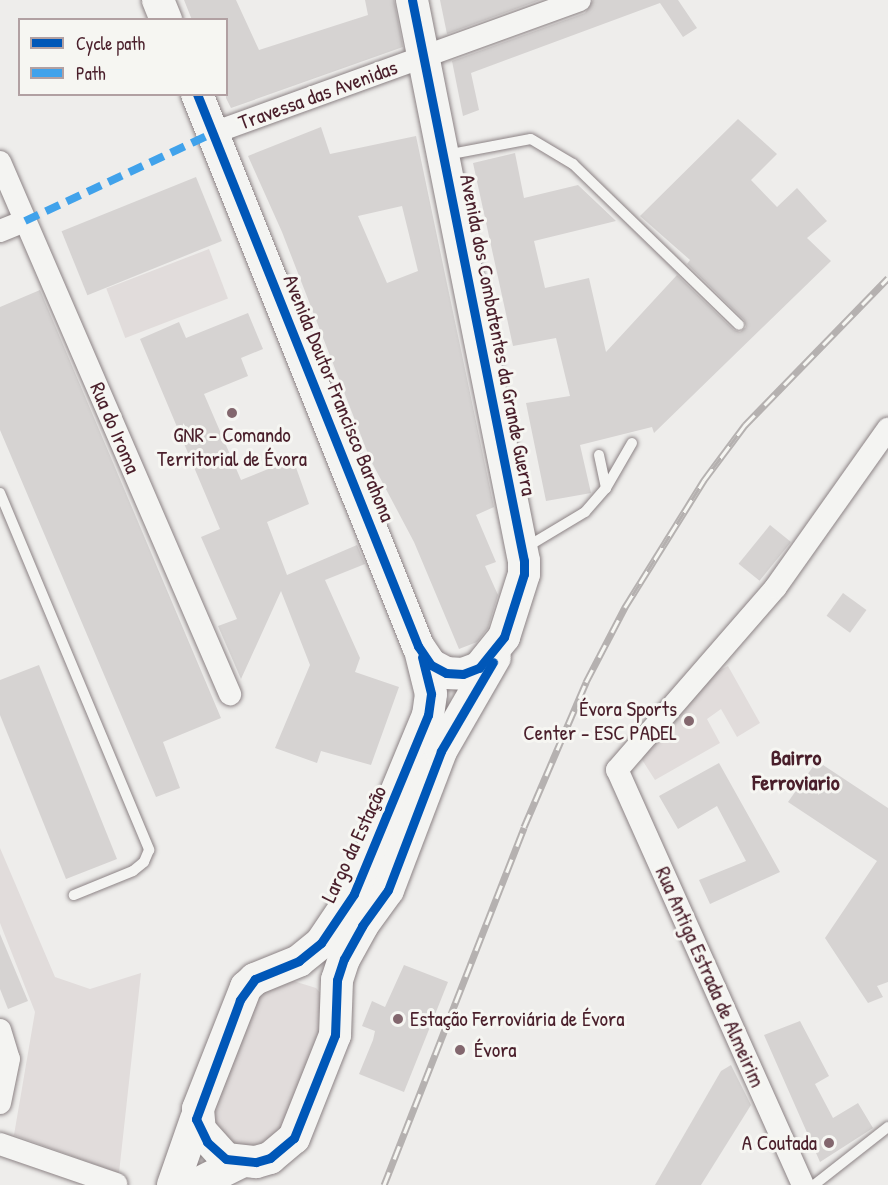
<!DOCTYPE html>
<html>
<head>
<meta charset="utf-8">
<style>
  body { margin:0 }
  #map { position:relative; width:888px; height:1185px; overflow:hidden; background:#eeedeb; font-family:"Patrick Hand",sans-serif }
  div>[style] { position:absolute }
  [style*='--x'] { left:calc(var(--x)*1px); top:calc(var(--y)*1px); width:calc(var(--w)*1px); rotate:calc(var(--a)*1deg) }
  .green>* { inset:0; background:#e1dcdb; transform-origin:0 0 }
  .building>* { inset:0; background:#d6d3d2; transform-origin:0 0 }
  .roads { filter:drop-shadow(0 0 2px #8c8385) drop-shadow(0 0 2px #8c8385) }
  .lane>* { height:10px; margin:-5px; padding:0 5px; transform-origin:5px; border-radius:5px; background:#f4f4f2 }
  .street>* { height:22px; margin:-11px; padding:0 11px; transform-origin:11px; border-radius:11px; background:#f4f4f2 }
  .secondary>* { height:32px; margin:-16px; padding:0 16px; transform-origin:16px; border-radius:16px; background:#f4f4f2 }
  .rail>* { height:7px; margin-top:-3.5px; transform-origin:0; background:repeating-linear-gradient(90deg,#f6f6f2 0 14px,#b5b1b0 0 28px); box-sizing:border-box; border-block:2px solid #b5b1b0 }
  .quiet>* { height:8px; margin-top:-4px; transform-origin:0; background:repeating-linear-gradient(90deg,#40a2eb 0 15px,transparent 0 23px) }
  .cycleway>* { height:9px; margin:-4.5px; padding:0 4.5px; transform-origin:4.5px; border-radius:4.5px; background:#0057b8 }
  .dots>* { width:16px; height:16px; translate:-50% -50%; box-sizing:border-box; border:3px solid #f6f6f2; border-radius:50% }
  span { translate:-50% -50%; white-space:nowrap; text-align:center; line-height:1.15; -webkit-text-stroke:6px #f6f6f2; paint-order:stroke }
  .street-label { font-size:21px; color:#4a1f2b }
  .poi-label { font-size:21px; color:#4a1f2b }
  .right { translate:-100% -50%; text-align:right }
  .left { translate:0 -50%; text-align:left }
  .neighbourhood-label { font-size:22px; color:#4a1f2b; font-weight:700 }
  .legend { position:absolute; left:18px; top:18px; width:210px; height:78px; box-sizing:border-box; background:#f6f6f2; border:2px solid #b1a0a2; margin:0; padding:8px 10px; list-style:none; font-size:18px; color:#4a1f2b }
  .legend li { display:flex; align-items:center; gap:12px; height:30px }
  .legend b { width:30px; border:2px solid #b1a0a2 }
</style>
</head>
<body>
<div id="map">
  <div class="green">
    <i style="left:209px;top:249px;width:53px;height:110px;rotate:69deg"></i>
    <i style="clip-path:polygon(728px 666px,760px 723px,737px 737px,721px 709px,707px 719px,720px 743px,655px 780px,639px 755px,716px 672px)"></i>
    <i style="clip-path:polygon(0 848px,55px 977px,90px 989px,141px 973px,119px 1173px,14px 1135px,35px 1012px,0 923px)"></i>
    <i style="clip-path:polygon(287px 979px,316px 988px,325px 998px,330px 1017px,289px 1133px,241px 1155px,207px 1131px,251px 994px)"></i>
  </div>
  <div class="building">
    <i style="clip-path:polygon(184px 0,236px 0,259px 50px,368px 15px,365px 0,394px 0,403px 47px,231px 108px,226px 98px,226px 20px,192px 20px)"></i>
    <i style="clip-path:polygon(440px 0,540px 0,447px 34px)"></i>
    <i style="clip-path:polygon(593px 0,678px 0,697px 28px,683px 37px,660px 3px,471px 73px,479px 110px,463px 116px,452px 61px,585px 13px)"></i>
    <i style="clip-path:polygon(738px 119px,777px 154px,751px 180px,777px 207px,797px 188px,827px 221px,807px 238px,831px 261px,654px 433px,652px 427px,580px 445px,591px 493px,546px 501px,526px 403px,570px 396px,556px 338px,513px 346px,473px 163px,515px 153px,524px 198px,578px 185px,616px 221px,534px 241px,545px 288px,589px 278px,606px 352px,677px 275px,734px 330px,740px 332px,746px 327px,744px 320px,687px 264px,690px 260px,640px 216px)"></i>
    <i style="clip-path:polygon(evenodd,321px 127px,330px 154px,416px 136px,494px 507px,476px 515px,496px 562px,485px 566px,498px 595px,488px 628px,477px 642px,459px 649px,414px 542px,370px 459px,282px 232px,248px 156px,321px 127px,402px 206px,418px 271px,387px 283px,358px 216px,402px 206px)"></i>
    <i style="left:196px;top:177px;width:69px;height:145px;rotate:68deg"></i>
    <i style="clip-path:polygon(40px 290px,221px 718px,163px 742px,180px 788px,156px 797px,0 430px,0 307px)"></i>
    <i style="clip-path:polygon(248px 313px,263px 349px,241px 358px,248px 376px,204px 394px,241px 480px,293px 459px,309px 504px,267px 522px,287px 575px,357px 545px,365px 564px,325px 580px,360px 658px,355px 672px,399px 687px,371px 765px,321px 751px,317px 763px,275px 748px,310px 665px,281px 591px,241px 679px,218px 626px,237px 619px,201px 537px,220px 529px,140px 339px,179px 322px,186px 338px)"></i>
    <i style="left:770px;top:525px;width:27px;height:50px;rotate:39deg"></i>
    <i style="left:843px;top:593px;width:29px;height:28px;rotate:36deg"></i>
    <i style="clip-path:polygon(39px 665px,117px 859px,66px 879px,0 715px,0 680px)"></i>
    <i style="clip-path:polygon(817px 761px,888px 808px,888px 982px,877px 986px,883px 997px,868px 1003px,825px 938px,877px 861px,788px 802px)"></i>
    <i style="clip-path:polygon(719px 763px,780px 872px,710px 904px,699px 880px,746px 861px,717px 806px,678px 829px,659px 796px)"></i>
    <i style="clip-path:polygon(0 934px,28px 1001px,8px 1009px,0 989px)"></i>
    <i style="clip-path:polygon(404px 965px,448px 982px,404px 1092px,359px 1074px,373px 1040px,375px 1031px,362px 1026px,372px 1001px,385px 1007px)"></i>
    <i style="clip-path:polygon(800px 1021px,829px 1076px,815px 1084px,833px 1118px,858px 1103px,873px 1128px,820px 1162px,764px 1035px)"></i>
    <i style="clip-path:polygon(731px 1065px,751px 1105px,701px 1185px,655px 1185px,721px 1071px)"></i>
  </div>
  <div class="roads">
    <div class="lane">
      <i style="--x:446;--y:155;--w:86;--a:-10.7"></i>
      <i style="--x:531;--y:139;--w:49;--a:30.8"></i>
      <i style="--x:573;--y:164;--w:231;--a:44.1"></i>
      <i style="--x:599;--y:455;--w:34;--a:78"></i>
      <i style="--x:0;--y:493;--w:387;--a:67.3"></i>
      <i style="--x:149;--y:850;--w:13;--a:113"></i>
      <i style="--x:144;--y:862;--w:14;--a:141"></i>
      <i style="--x:133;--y:871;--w:64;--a:157.9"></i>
      <i style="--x:525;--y:548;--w:70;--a:-31"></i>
      <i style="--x:585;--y:512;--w:32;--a:-49"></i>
      <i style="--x:606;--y:488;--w:52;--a:-60"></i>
      <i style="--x:814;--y:1185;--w:94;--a:-38.1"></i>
    </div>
    <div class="street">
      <i style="--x:213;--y:133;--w:390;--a:-19.9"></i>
      <i style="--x:0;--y:162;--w:580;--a:66.62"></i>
      <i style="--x:0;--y:231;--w:27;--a:-22"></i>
      <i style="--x:0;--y:1030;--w:30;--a:73"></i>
      <i style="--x:9;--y:1059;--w:45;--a:101.6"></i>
      <i style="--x:0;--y:1144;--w:123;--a:19"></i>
      <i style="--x:803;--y:1185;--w:455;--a:-114.1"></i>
      <i style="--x:617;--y:770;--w:242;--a:-49"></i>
      <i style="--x:776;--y:587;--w:194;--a:-54.7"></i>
    </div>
    <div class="secondary">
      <i style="--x:158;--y:0;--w:22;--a:68"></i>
      <i style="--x:197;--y:94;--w:595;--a:68.18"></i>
      <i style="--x:418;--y:646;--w:23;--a:56"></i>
      <i style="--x:431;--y:665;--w:17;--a:28"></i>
      <i style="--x:446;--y:673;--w:17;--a:3"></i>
      <i style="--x:463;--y:674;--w:17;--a:-21"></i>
      <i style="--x:479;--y:668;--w:40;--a:-51"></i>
      <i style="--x:504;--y:637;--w:66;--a:-72.4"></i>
      <i style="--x:524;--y:574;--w:13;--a:-90"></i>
      <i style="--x:524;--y:561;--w:572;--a:-101.29"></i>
      <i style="--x:420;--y:650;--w:45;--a:76"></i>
      <i style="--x:431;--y:694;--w:21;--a:98"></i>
      <i style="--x:428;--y:715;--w:194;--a:112.5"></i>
      <i style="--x:354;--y:894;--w:59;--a:124"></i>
      <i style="--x:321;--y:943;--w:28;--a:141"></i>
      <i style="--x:299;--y:961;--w:48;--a:157.8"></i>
      <i style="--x:255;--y:979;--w:12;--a:138"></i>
      <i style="--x:246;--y:987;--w:131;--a:111.5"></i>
      <i style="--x:198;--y:1109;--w:21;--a:85"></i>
      <i style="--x:200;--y:1130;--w:39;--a:48"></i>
      <i style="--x:226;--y:1159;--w:30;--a:6"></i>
      <i style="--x:256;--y:1162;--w:15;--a:-16"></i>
      <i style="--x:270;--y:1158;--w:31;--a:-40"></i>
      <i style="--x:294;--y:1138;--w:111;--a:-68.3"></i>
      <i style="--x:335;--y:1035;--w:55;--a:-87.9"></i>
      <i style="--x:337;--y:980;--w:22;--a:-72"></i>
      <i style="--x:344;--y:959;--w:38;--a:-61"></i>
      <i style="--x:362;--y:926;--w:44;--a:-54.2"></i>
      <i style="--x:388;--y:890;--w:149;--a:-69.1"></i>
      <i style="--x:441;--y:751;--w:108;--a:-60.1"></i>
      <i style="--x:173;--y:1185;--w:70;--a:-70.8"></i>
      <i style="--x:195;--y:1185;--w:51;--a:-26.6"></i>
    </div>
  </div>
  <div class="rail">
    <i style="--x:384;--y:1185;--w:384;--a:-68.6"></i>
    <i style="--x:524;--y:827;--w:158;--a:-66.8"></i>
    <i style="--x:586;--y:682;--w:85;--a:-62.5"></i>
    <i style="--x:625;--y:607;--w:150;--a:-58.1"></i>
    <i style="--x:704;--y:480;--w:69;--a:-53.3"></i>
    <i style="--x:745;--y:425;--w:205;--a:-45.8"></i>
  </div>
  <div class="quiet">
    <i style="--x:25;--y:221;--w:208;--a:-25.1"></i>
  </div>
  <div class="cycleway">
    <i style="--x:197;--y:94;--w:595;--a:68.18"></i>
    <i style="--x:418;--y:646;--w:23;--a:56"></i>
    <i style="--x:431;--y:665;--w:17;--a:28"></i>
    <i style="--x:446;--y:673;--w:17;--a:3"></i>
    <i style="--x:463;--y:674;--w:17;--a:-21"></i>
    <i style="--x:479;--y:668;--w:40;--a:-51"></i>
    <i style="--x:504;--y:637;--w:66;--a:-72.4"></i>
    <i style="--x:524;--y:574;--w:13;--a:-90"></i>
    <i style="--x:524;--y:561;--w:572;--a:-101.29"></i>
    <i style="--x:422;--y:657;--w:38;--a:76"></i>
    <i style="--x:431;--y:694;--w:21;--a:98"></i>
    <i style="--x:428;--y:715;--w:194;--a:112.5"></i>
    <i style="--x:354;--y:894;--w:59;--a:124"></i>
    <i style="--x:321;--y:943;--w:28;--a:141"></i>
    <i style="--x:299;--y:961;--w:48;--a:157.8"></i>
    <i style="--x:255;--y:979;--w:26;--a:126"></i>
    <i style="--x:240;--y:1000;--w:127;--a:110.3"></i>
    <i style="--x:196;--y:1119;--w:25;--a:64"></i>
    <i style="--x:207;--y:1142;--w:25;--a:42"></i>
    <i style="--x:226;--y:1159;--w:30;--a:6"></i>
    <i style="--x:256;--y:1162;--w:15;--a:-16"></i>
    <i style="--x:270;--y:1158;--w:31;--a:-40"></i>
    <i style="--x:294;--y:1138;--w:111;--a:-68.3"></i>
    <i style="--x:335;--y:1035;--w:55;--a:-87.9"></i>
    <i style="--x:337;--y:980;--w:22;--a:-72"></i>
    <i style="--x:344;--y:959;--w:38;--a:-61"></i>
    <i style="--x:362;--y:926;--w:44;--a:-54.2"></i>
    <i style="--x:388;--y:890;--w:149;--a:-69.1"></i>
    <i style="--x:441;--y:751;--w:103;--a:-59.7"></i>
  </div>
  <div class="dots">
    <i style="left:232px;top:413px;background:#83676e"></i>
    <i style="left:689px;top:721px;background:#83676e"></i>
    <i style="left:398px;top:1019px;background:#83676e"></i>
    <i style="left:460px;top:1050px;background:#83676e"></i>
    <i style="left:829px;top:1143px;background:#83676e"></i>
  </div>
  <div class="street-label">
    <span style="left:318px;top:95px;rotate:-20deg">Travessa das Avenidas</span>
    <span style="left:498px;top:335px;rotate:79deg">Avenida dos Combatentes da Grande Guerra</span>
    <span style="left:339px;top:398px;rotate:68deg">Avenida Doutor Francisco Barahona</span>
    <span style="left:115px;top:428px;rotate:67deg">Rua do Iroma</span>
    <span style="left:354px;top:844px;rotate:-65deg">Largo da Estação</span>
    <span style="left:710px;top:977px;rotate:66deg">Rua Antiga Estrada de Almeirim</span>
  </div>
  <div class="poi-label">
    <span style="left:232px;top:447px">GNR - Comando<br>Territorial de Évora</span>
    <span class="right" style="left:677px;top:721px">Évora Sports<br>Center - ESC PADEL</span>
    <span class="left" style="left:410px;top:1019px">Estação Ferroviária de Évora</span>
    <span class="left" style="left:474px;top:1050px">Évora</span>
    <span class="right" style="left:817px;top:1143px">A Coutada</span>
  </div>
  <div class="neighbourhood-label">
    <span style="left:796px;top:770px">Bairro<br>Ferroviario</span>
  </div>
  <ul class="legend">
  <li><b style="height:8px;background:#0057b8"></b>Cycle path</li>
  <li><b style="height:8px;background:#40a2eb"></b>Path</li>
  </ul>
</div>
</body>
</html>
